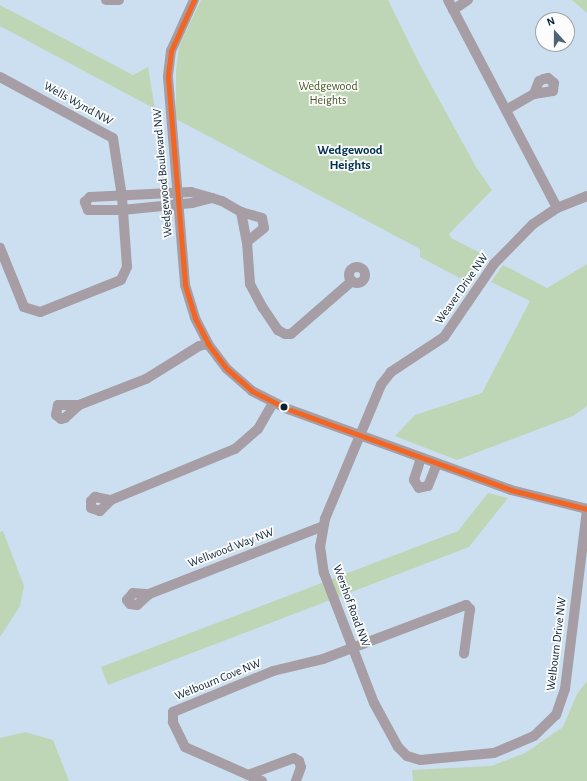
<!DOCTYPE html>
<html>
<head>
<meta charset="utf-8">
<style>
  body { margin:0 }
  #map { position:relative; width:587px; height:781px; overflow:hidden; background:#cbdff0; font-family:"Alegreya Sans",sans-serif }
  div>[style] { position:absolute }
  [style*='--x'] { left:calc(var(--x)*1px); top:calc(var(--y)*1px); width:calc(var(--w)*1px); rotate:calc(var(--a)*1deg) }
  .green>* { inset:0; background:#bed6b5 }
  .minor>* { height:10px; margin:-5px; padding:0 5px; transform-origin:5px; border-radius:5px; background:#a69ea4 }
  .minor>.ring { margin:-5px; padding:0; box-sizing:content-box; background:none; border:10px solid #a69ea4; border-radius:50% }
  .bus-1>* { height:5px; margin:-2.5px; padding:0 2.5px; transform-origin:2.5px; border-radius:2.5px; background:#f26522 }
  .dots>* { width:11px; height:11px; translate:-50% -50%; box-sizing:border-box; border:2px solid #fcfcfc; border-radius:50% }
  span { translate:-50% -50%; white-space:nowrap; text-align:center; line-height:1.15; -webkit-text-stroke:3.5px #fcfcfc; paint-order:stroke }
  .park-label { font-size:12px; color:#465820 }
  .street-label { font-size:12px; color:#0a2236 }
  .neighbourhood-label { font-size:13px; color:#013253; font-weight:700 }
  .north { position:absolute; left:535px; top:12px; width:40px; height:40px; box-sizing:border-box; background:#fcfcfc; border:1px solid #9ba5ad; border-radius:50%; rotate:339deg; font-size:11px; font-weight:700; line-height:16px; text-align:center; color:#0a2236 }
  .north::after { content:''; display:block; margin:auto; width:14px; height:18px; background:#4e6477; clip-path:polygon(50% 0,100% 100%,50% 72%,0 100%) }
</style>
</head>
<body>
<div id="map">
  <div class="green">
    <i style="clip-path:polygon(201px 0,388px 0,419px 63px,476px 167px,492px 190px,449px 234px,451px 238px,486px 256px,471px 284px,420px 257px,420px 249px,176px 119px,176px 71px,179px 46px)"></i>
    <i style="clip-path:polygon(572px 0,587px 0,587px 13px)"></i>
    <i style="clip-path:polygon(0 5px,133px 75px,148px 67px,155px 109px,0 26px)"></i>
    <i style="clip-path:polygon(587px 264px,587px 406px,573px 416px,457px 460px,395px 436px,415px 415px,482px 393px,530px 301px,491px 282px,503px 265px,547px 288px)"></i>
    <i style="clip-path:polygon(488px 493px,508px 498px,469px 547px,108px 685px,101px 667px,458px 531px)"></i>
    <i style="clip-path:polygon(3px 531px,24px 586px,20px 606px,0 637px,0 532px)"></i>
    <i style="clip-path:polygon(587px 681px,587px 781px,413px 781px,412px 770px,491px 766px,525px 753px,563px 727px,577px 694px)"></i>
    <i style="clip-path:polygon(25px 732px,53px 740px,69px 781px,0 781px,0 738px)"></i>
  </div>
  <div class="minor">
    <i style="--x:106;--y:0;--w:13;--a:0"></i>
    <i style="--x:194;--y:0;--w:56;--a:114.3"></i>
    <i style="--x:171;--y:51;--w:26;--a:97"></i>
    <i style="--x:168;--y:77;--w:209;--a:85.3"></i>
    <i style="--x:185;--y:285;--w:34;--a:73"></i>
    <i style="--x:195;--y:318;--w:29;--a:63"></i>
    <i style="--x:208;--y:344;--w:31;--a:53"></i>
    <i style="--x:227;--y:369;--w:33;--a:41"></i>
    <i style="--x:252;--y:391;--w:37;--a:27"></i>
    <i style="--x:285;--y:408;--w:240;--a:19.9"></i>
    <i style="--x:511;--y:490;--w:78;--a:14"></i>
    <i style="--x:448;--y:0;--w:235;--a:62.3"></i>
    <i style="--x:453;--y:10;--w:18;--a:-34"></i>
    <i style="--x:0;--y:77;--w:128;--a:28.4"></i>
    <i style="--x:113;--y:138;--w:60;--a:81.3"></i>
    <i style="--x:122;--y:197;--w:70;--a:85.9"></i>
    <i style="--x:127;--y:267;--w:14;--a:115"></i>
    <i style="--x:121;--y:280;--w:87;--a:158.4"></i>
    <i style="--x:40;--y:312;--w:17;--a:-163"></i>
    <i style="--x:24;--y:307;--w:64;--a:-112.1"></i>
    <i style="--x:506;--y:110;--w:32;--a:-30"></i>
    <i style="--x:534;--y:94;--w:19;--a:-9"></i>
    <i style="--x:553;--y:91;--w:8;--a:-83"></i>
    <i style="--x:554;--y:83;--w:8;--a:-140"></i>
    <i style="--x:548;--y:78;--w:4;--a:166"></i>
    <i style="--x:544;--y:79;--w:5;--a:158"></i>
    <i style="--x:539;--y:81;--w:14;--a:111"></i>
    <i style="--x:587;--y:196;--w:32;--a:158"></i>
    <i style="--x:557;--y:208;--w:29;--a:146"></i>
    <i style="--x:533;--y:224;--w:56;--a:134.3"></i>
    <i style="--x:494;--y:264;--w:88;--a:124.4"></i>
    <i style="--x:444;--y:337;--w:64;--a:146.6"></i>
    <i style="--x:391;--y:372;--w:16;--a:128"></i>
    <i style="--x:381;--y:385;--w:145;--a:112.7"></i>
    <i style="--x:325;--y:519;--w:27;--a:100"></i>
    <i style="--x:320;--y:546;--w:27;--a:82"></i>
    <i style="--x:324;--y:573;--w:139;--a:69"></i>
    <i style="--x:374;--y:703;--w:50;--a:61.4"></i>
    <i style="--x:398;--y:747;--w:13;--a:45"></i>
    <i style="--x:407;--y:756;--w:14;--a:17"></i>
    <i style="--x:420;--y:760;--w:74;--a:-5.4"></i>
    <i style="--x:494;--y:753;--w:43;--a:-23"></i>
    <i style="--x:534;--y:736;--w:30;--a:-44"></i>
    <i style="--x:556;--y:715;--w:28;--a:-71"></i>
    <i style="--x:565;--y:689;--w:181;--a:-83"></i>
    <i style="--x:212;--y:198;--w:21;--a:166"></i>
    <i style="--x:192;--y:203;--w:70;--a:174.3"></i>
    <i style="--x:122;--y:210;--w:34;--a:180"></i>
    <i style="--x:88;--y:210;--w:9;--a:-111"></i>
    <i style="--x:85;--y:202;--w:7;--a:-45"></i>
    <i style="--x:90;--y:197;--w:101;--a:-2.8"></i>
    <i style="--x:191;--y:192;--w:22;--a:16"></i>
    <i style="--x:212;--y:198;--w:10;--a:17"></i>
    <i style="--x:222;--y:201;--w:22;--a:30"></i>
    <i style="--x:241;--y:212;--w:22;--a:16"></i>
    <i style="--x:262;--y:218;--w:10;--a:79"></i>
    <i style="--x:264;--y:228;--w:22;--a:141"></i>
    <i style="--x:241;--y:212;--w:31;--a:79"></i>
    <i style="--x:247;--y:242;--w:42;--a:85.9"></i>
    <i style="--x:250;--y:284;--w:27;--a:62"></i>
    <i style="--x:263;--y:308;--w:27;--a:56"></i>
    <i style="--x:278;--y:330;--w:8;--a:30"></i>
    <i style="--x:285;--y:334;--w:6;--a:0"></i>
    <i style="--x:291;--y:334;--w:81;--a:-41"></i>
    <i class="ring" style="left:349px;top:267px;width:6px;height:6px"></i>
    <i style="--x:79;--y:405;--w:19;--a:137"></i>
    <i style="--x:65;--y:418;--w:4;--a:166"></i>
    <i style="--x:61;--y:419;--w:6;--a:-141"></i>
    <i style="--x:56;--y:415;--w:10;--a:-79"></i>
    <i style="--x:58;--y:405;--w:21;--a:0"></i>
    <i style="--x:79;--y:405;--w:72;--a:-21.2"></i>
    <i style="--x:146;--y:379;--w:62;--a:-31.9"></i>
    <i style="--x:199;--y:346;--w:9;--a:-13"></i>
    <i style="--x:421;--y:458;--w:23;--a:108"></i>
    <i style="--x:414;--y:480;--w:9;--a:58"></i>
    <i style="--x:419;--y:488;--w:9;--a:-13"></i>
    <i style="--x:428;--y:486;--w:24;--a:-68"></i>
    <i style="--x:111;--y:500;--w:16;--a:135"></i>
    <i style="--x:100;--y:511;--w:9;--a:-162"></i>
    <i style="--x:91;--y:508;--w:7;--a:-90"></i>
    <i style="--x:91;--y:501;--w:6;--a:-45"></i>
    <i style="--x:95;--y:497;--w:16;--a:11"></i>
    <i style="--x:111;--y:500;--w:134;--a:-22.4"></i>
    <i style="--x:235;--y:449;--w:30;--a:-41"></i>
    <i style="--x:258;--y:429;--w:30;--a:-60"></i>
    <i style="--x:149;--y:594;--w:16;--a:137"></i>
    <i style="--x:137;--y:605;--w:7;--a:-172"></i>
    <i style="--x:130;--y:604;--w:5;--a:-127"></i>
    <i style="--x:127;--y:600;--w:9;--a:-49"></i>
    <i style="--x:133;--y:593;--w:16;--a:4"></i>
    <i style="--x:149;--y:594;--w:187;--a:-21.3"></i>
    <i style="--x:248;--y:775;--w:49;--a:-20.3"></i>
    <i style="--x:294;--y:758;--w:6;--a:31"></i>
    <i style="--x:299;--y:761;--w:6;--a:72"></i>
    <i style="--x:301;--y:767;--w:15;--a:110"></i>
    <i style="--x:262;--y:781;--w:84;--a:-156.2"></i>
    <i style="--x:185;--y:747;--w:28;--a:-116"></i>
    <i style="--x:173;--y:722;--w:10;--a:-90"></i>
    <i style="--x:173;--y:712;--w:108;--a:-22.3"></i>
    <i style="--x:273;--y:671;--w:51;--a:-13.5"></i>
    <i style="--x:323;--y:659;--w:153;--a:-20.7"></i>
    <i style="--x:466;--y:605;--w:6;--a:45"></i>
    <i style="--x:470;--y:609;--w:45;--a:97.6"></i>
  </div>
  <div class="bus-1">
    <i style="--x:194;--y:0;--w:56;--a:114.3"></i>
    <i style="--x:171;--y:51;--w:26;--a:97"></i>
    <i style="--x:168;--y:77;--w:209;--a:85.3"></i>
    <i style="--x:185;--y:285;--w:34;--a:73"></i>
    <i style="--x:195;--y:318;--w:29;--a:63"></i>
    <i style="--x:208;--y:344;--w:31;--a:53"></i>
    <i style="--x:227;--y:369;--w:33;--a:41"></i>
    <i style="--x:252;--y:391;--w:37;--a:27"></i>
    <i style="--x:285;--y:408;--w:240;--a:19.9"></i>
    <i style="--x:511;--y:490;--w:78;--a:14"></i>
  </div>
  <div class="dots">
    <i style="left:284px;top:407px;background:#0a2236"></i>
  </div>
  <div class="park-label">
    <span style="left:328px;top:94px">Wedgewood<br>Heights</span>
  </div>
  <div class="street-label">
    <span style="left:78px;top:104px;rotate:29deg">Wells Wynd NW</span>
    <span style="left:163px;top:173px;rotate:-95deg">Wedgewood Boulevard NW</span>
    <span style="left:462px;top:289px;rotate:-55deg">Weaver Drive NW</span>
    <span style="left:231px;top:548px;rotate:-21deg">Wellwood Way NW</span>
    <span style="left:351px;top:606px;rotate:70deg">Wershof Road NW</span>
    <span style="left:557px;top:644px;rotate:-83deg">Welbourn Drive NW</span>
    <span style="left:218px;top:680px;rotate:-22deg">Welbourn Cove NW</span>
  </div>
  <div class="neighbourhood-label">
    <span style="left:350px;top:159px">Wedgewood<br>Heights</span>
  </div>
  <div class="north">N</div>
</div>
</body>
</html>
